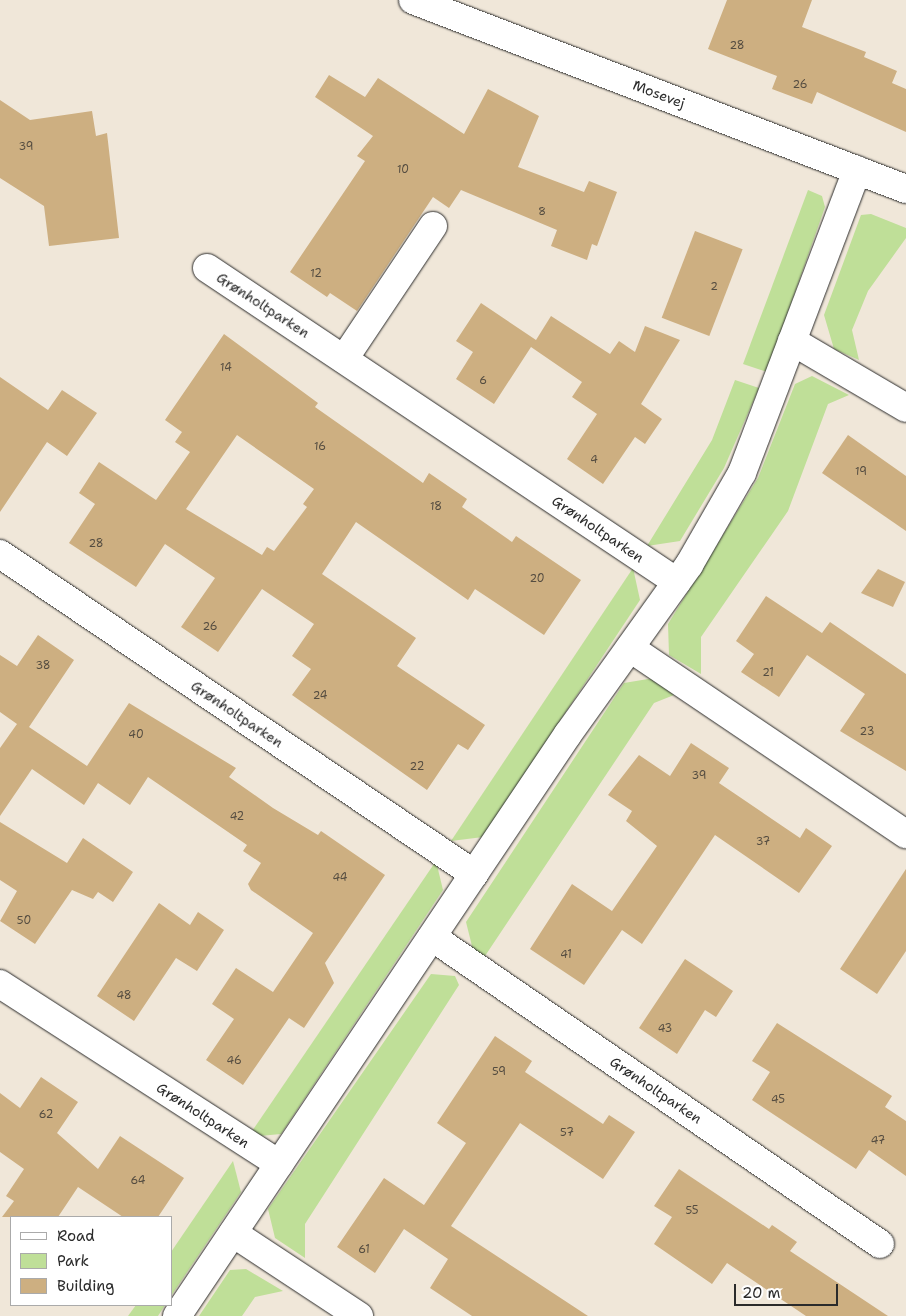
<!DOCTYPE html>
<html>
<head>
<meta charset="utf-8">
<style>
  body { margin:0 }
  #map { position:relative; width:906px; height:1316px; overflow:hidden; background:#f0e7d9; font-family:"Shantell Sans",sans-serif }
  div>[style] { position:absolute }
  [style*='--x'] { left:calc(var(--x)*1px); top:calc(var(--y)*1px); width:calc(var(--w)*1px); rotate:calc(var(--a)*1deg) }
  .green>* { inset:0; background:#bfdf98 }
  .building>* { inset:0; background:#cdaf81; transform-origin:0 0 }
  .roads { filter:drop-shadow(0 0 1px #2b2b2b) drop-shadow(0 0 1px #2b2b2b) }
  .minor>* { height:28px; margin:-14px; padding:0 14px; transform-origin:14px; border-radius:14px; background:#fff }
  span { translate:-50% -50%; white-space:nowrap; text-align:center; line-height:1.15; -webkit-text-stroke:4px #fff; paint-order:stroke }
  .number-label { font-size:11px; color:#544c40 }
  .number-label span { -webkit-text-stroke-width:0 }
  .street-label { font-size:14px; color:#2b2b2b }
  .legend { position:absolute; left:10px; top:1216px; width:162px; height:90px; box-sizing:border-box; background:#fff; border:1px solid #aaa; margin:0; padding:6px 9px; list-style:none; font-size:15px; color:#2b2b2b }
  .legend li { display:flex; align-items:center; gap:10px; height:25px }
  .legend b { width:25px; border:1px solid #aaa }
  .scale { position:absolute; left:734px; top:1284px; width:104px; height:22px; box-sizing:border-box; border:2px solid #2b2b2b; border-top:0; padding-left:6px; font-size:15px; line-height:18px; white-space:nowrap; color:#2b2b2b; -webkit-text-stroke:4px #fff; paint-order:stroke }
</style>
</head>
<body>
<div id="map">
  <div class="green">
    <i style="clip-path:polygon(808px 190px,822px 196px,825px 207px,767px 372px,743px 364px)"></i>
    <i style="clip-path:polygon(871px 214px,906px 228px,906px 238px,868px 291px,852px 330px,859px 360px,834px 349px,824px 315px,861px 215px)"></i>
    <i style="clip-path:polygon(812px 376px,849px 395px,828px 404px,788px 511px,701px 637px,701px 674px,669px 655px,668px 624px,758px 478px,795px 384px)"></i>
    <i style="clip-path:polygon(735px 380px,759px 388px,724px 468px,680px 541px,647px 546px,712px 440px)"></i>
    <i style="clip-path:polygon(633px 568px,640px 600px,483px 837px,451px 841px)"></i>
    <i style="clip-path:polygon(654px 678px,674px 695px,654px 703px,485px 956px,473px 950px,466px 922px,624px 683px)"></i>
    <i style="clip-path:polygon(436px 861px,443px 890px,281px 1134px,248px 1137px)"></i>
    <i style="clip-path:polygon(431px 974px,455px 976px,459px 985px,305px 1224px,305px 1258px,275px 1238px,268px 1209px)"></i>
    <i style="clip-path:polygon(233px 1161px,241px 1192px,171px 1296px,171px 1252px)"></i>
    <i style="clip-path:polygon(246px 1269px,283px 1291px,255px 1297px,242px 1316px,199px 1316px,230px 1270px)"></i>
    <i style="clip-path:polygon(136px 1305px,165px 1305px,158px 1316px,128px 1316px)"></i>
  </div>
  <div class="building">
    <i style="clip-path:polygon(727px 0,812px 0,802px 27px,866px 52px,864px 57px,897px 71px,892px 83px,906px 89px,906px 132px,817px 92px,812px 104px,772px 89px,777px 76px,708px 49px)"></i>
    <i style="clip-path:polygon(329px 75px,365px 97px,378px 78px,464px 134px,488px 89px,539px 116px,518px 167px,584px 192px,589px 181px,617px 192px,597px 246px,592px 244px,587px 260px,551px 246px,557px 230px,461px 190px,449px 208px,433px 197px,357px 311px,330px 293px,327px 297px,290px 272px,365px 161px,357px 156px,373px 136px,315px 97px)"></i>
    <i style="clip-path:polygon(0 100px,30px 120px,92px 111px,96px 136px,107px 133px,119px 238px,49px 246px,44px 206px,0 178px)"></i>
    <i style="left:695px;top:231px;width:51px;height:93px;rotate:21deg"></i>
    <i style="clip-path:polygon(481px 303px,536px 340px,551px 316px,610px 354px,619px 341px,635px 352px,645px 326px,680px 340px,641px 404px,662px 419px,645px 444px,635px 437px,603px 484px,567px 459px,597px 414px,572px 397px,582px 382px,531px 347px,494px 404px,456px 379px,473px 352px,456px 341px)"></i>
    <i style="clip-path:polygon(evenodd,224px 334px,318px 403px,315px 407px,423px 483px,429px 473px,467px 499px,462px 507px,512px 542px,516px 536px,581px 580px,544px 635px,475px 589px,468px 600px,356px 522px,322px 574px,416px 638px,397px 666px,485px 725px,468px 750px,458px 744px,427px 790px,292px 695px,311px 669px,292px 656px,314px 624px,262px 589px,218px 652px,181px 627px,215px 578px,165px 544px,136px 587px,69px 543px,95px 504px,79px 493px,99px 462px,156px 500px,190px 452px,175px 442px,182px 432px,165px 420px,224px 334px,237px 435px,314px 489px,303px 504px,307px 507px,274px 551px,267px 547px,262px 555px,186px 509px,237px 435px)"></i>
    <i style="clip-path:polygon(0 377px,48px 410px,62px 390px,97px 413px,67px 456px,47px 442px,0 512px)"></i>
    <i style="clip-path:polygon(848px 435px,906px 476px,906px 531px,822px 473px)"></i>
    <i style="clip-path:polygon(878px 569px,905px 582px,893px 607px,861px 593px)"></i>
    <i style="clip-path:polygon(766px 596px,822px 633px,830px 622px,906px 674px,906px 771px,840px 731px,865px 694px,807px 655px,779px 697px,741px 672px,754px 654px,736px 641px)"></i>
    <i style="clip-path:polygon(38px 635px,74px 660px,29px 727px,87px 766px,129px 703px,236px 768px,229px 777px,273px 808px,318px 835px,321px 831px,385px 875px,325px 963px,334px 983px,304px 1028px,289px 1018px,243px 1085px,206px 1060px,234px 1019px,212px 1004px,236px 968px,273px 992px,313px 933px,251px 890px,248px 884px,261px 863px,243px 851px,247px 845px,148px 777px,130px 805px,98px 783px,84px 805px,32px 769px,0 816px,0 748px,17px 724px,0 712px,0 655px,17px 666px)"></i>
    <i style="clip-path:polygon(691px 743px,729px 768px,719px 783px,800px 838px,806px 828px,832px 846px,799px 893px,715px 835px,642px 944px,622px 930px,584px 985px,530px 949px,572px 884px,612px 911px,657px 846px,626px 821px,632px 811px,608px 795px,639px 755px,670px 776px)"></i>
    <i style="clip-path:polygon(0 822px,67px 863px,83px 838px,133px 872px,113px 902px,98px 892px,93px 899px,72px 890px,35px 944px,0 921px,17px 891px,0 880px)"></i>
    <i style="clip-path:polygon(906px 869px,906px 951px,877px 994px,840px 969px)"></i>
    <i style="clip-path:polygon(159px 903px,190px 925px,198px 912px,224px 930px,197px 971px,176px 958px,134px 1021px,97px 996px)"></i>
    <i style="clip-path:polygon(685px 959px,733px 991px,716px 1017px,705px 1010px,677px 1054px,639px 1028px)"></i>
    <i style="clip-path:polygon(777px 1023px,892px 1096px,885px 1107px,906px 1121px,906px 1176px,869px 1150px,856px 1169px,752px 1100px,770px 1072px,752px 1061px)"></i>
    <i style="clip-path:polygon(495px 1036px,532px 1061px,525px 1072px,603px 1124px,609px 1115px,635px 1132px,603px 1179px,520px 1123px,451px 1226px,588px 1316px,472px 1316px,430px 1288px,448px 1259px,404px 1229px,375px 1273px,337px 1247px,384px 1178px,424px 1205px,466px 1143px,437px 1123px)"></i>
    <i style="clip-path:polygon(41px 1077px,78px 1102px,57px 1133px,98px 1169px,120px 1136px,184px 1178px,158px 1217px,123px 1217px,78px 1187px,58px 1217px,2px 1217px,14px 1201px,6px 1196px,24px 1169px,0 1152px,0 1093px,20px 1108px)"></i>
    <i style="clip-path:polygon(679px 1169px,769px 1229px,772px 1225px,797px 1242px,790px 1251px,888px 1316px,806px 1316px,727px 1263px,712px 1284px,654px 1244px,672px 1217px,654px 1206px)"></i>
  </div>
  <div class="roads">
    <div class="minor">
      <i style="--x:413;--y:0;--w:528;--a:20.98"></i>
      <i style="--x:207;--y:268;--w:565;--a:33.75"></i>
      <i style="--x:792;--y:341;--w:132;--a:30.4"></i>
      <i style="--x:344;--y:359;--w:160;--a:-56.2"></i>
      <i style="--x:0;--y:554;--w:572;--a:34.02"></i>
      <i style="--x:630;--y:648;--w:333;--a:34"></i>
      <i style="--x:432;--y:937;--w:543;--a:34.42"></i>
      <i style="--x:0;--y:984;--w:332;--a:32.8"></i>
      <i style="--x:233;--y:1233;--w:151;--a:33.4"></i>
      <i style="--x:177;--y:1316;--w:701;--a:-56.11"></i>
      <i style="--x:568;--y:734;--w:208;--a:-54.4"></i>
      <i style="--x:689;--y:565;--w:106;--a:-60.1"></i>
      <i style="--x:742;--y:473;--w:324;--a:-69.2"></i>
    </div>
  </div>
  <div class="number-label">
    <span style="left:737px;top:46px">28</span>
    <span style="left:800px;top:85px">26</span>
    <span style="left:26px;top:147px">39</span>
    <span style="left:403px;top:170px">10</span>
    <span style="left:542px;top:212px">8</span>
    <span style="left:316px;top:274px">12</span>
    <span style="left:714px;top:287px">2</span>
    <span style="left:226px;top:368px">14</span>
    <span style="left:483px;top:381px">6</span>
    <span style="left:320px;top:447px">16</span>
    <span style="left:594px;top:460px">4</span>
    <span style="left:861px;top:472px">19</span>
    <span style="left:436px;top:507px">18</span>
    <span style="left:96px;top:544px">28</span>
    <span style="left:537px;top:579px">20</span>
    <span style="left:210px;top:627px">26</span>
    <span style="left:43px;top:666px">38</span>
    <span style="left:768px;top:673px">21</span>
    <span style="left:320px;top:696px">24</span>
    <span style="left:867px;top:732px">23</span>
    <span style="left:136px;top:735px">40</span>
    <span style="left:417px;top:767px">22</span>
    <span style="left:699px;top:776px">39</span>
    <span style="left:237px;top:817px">42</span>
    <span style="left:763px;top:842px">37</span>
    <span style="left:340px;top:878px">44</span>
    <span style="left:24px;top:921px">50</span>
    <span style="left:566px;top:955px">41</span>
    <span style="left:124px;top:996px">48</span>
    <span style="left:665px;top:1029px">43</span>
    <span style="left:234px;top:1061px">46</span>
    <span style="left:499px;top:1072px">59</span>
    <span style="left:778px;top:1100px">45</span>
    <span style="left:46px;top:1115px">62</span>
    <span style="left:567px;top:1133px">57</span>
    <span style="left:878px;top:1141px">47</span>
    <span style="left:138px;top:1181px">64</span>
    <span style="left:692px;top:1211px">55</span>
    <span style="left:364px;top:1250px">61</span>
  </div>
  <div class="street-label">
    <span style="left:659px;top:94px;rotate:21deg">Mosevej</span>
    <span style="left:263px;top:305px;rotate:33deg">Grønholtparken</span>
    <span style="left:598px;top:529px;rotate:34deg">Grønholtparken</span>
    <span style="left:237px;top:714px;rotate:34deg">Grønholtparken</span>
    <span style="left:656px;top:1090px;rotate:34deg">Grønholtparken</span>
    <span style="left:203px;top:1115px;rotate:33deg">Grønholtparken</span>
  </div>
  <ul class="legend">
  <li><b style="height:6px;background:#fff"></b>Road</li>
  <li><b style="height:14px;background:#bfdf98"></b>Park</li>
  <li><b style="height:14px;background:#cdaf81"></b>Building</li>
  </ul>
  <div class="scale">20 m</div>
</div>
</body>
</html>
